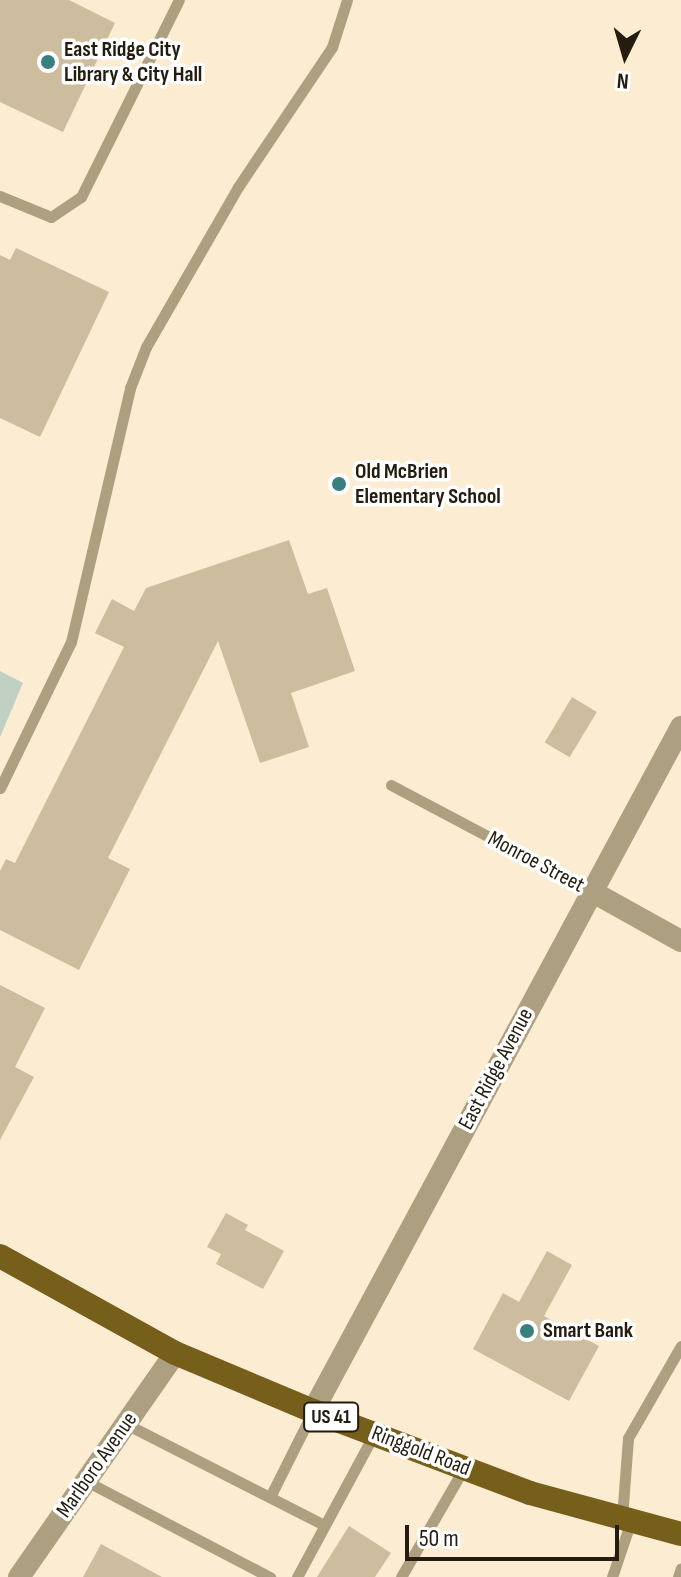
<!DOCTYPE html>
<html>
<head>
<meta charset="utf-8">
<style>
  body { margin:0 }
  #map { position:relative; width:681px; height:1577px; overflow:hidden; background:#fcecd1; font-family:"Sofia Sans Condensed",sans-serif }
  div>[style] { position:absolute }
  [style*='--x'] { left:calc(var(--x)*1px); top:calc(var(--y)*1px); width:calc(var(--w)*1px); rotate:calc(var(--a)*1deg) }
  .green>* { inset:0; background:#c0d1c3 }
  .building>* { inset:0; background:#cdbc9e; transform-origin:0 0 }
  .lane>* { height:11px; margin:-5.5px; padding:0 5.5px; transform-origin:5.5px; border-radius:5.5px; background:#ada080 }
  .street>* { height:22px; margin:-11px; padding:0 11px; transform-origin:11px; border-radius:11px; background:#ada080 }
  .primary>* { height:24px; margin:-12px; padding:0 12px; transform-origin:12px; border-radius:12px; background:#765f1b }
  .dots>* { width:22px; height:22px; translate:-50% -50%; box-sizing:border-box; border:4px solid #fff; border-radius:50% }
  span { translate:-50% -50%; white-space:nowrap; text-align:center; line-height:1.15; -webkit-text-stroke:7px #fff; paint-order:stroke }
  .shield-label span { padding:2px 6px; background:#fff; border:2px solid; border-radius:6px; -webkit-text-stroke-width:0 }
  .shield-label { font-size:20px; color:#231c0f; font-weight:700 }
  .poi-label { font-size:22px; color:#231c0f; font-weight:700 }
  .left { translate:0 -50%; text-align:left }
  .street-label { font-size:22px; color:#231c0f }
  .north { position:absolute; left:585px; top:16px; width:80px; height:80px; -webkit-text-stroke:6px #fff; paint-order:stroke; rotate:185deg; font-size:22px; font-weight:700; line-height:32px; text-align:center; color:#231c0f }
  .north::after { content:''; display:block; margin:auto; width:28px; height:36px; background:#231c0f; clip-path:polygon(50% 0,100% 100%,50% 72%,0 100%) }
  .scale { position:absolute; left:405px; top:1525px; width:214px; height:36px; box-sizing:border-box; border:4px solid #231c0f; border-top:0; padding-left:10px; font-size:24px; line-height:28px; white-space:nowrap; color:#231c0f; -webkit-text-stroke:6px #fff; paint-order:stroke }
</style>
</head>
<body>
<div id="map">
  <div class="green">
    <i style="clip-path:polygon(0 671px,23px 683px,0 737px)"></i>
  </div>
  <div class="building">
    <i style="clip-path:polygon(0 0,69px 0,115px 23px,63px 132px,0 102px)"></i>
    <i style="clip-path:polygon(16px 248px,109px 292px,40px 437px,0 418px,0 255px,10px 260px)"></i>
    <i style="clip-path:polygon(289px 540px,308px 594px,327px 588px,355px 671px,291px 693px,309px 747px,260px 763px,218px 641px,108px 858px,130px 869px,79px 970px,0 930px,0 871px,6px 859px,15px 863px,124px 647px,95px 633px,112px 599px,134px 611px,146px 588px)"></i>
    <i style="left:572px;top:697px;width:29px;height:53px;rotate:31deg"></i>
    <i style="clip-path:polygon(0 985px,45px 1008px,15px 1067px,34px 1077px,0 1140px)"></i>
    <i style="clip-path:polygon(226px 1213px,248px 1225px,245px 1230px,284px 1251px,263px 1289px,216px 1264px,221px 1254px,207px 1247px)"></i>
    <i style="clip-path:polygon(547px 1251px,572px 1265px,544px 1316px,599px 1346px,569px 1401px,473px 1349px,503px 1293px,519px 1302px)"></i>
    <i style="clip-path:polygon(349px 1526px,391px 1553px,375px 1577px,317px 1577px)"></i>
    <i style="clip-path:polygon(101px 1544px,162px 1577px,83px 1577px)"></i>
  </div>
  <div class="lane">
    <i style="--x:0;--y:196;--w:55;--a:22.4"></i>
    <i style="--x:51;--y:217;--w:36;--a:-34"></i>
    <i style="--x:81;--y:197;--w:220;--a:-63.6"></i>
    <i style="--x:391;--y:785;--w:226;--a:27.9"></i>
    <i style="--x:0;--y:788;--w:162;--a:-64.1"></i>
    <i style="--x:71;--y:642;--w:261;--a:-76.9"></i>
    <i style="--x:130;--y:388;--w:44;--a:-68.7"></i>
    <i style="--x:146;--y:347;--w:185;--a:-60.1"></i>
    <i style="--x:238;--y:187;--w:169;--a:-56.1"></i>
    <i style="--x:332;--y:47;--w:49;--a:-72.3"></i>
    <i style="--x:126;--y:1424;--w:222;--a:27"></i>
    <i style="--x:86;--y:1481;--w:208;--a:27.6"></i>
    <i style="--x:270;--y:1497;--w:96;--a:-63.4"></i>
    <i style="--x:622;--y:1518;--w:80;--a:-85.7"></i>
    <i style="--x:628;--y:1438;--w:106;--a:-60.1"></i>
    <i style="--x:297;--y:1577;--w:162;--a:-61.7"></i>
    <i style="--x:401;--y:1577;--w:126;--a:-60"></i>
    <i style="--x:612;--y:1577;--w:59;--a:-71.3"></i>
    <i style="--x:678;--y:1577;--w:9;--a:-72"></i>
  </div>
  <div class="street">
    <i style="--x:591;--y:891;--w:103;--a:29.1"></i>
    <i style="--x:313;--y:1411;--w:777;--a:-61.72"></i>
    <i style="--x:19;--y:1577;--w:273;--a:-55.1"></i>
  </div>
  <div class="primary">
    <i style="--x:0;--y:1256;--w:200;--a:29"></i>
    <i style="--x:175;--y:1353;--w:150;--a:22.8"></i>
    <i style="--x:313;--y:1411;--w:232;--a:20.7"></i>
    <i style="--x:530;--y:1493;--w:156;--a:15.2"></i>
  </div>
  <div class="dots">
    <i style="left:48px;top:62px;background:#38807d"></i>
    <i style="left:339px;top:484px;background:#38807d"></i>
    <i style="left:527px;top:1331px;background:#38807d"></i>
  </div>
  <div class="shield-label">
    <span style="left:331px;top:1417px">US 41</span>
  </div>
  <div class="poi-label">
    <span class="left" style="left:64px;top:62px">East Ridge City<br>Library &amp; City Hall</span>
    <span class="left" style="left:355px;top:484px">Old McBrien<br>Elementary School</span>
    <span class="left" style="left:543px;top:1331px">Smart Bank</span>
  </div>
  <div class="street-label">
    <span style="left:536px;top:862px;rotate:28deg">Monroe Street</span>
    <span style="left:496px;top:1069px;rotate:-62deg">East Ridge Avenue</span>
    <span style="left:421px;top:1451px;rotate:21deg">Ringgold Road</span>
    <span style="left:97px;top:1465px;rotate:-55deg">Marlboro Avenue</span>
  </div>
  <div class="north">N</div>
  <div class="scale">50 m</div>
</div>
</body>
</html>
